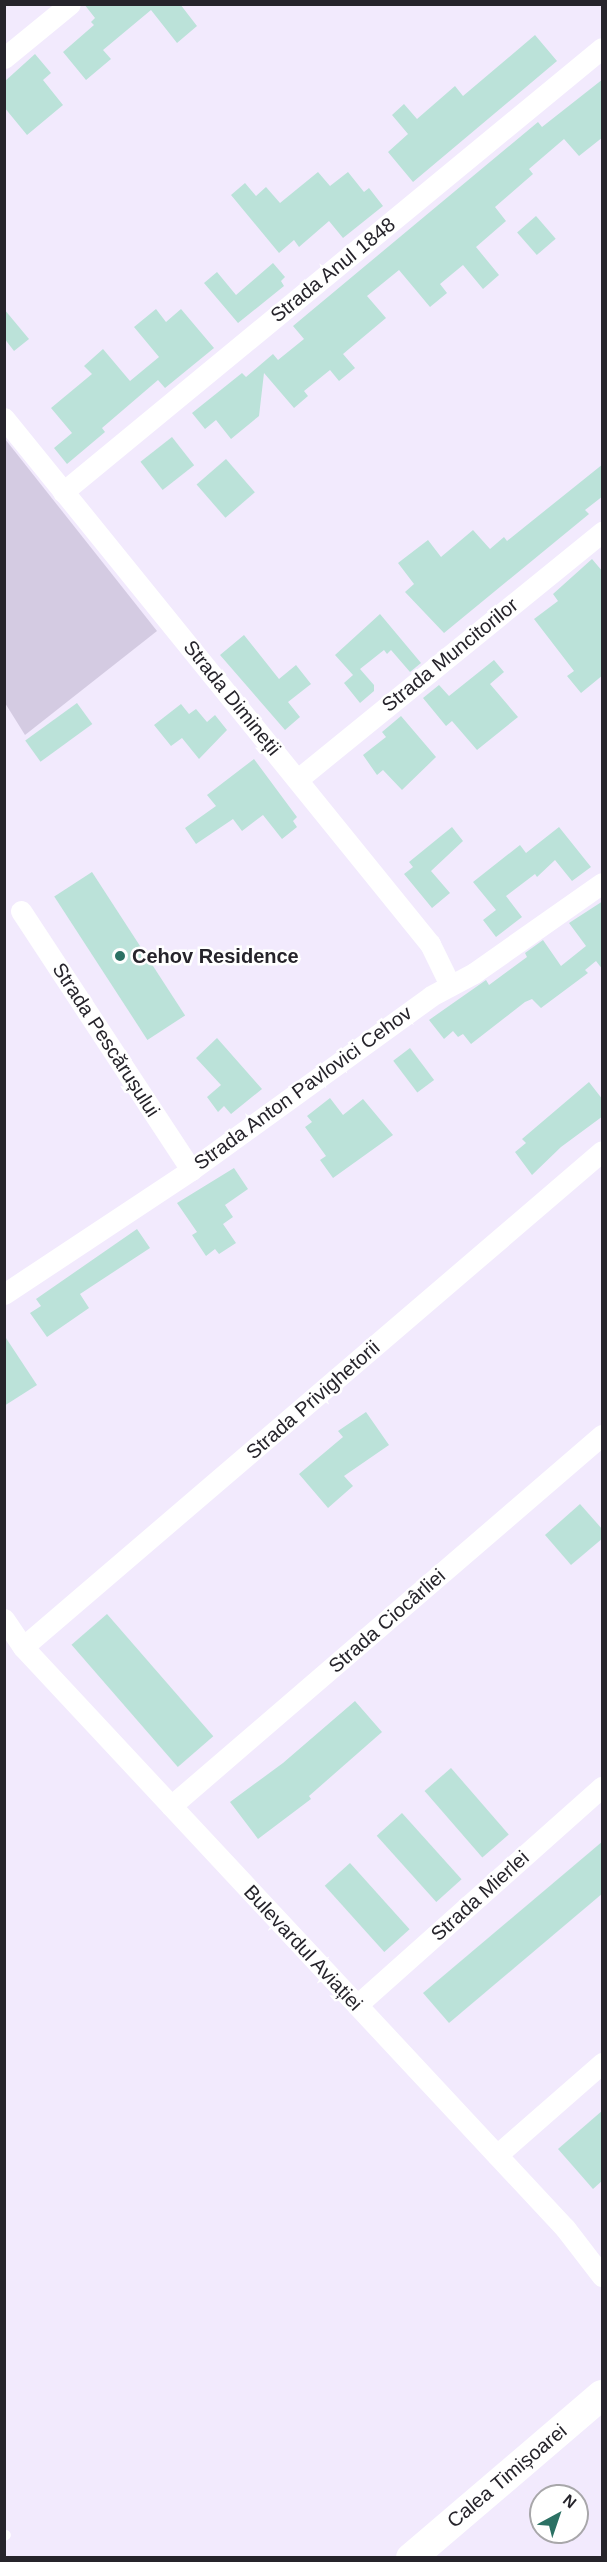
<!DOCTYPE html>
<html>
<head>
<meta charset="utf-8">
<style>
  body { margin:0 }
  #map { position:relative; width:607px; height:2562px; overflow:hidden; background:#f2eafd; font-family:Helvetica,sans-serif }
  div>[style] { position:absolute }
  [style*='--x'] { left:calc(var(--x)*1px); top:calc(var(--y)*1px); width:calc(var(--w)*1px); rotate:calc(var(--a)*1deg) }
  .green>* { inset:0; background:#d4cbe2 }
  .building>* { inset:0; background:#bbe2d9; transform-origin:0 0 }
  .lane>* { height:10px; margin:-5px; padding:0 5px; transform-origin:5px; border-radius:5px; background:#fff }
  .street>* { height:21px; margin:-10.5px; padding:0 10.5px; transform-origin:10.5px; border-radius:10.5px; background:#fff }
  .secondary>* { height:30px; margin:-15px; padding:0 15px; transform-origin:15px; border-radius:15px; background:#fff }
  .dots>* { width:16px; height:16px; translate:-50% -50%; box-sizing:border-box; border:3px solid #fff; border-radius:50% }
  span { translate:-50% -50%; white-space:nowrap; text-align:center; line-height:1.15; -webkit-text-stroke:5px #fff; paint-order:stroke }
  .street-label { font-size:20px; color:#26242b }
  .poi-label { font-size:20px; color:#26242b; font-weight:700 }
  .left { translate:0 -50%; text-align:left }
  .frame { position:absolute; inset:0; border:6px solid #26242b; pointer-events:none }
  .north { position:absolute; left:529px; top:2484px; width:60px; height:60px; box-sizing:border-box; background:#fff; border:2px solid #a8a7aa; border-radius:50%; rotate:40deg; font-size:16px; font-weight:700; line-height:24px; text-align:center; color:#26242b }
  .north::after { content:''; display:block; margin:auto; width:21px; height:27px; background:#2c7164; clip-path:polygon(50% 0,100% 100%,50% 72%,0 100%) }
</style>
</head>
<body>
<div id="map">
  <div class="green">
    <i style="clip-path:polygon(5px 439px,157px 631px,25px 735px,5px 703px)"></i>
  </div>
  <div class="building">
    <i style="clip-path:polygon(84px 4px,180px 4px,197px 26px,177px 43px,151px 10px,103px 50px,111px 59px,86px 80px,63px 52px,94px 25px,91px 22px,95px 18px)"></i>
    <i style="clip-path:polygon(535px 35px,557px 61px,413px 182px,388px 152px,408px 134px,392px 115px,404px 104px,417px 119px,455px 86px,463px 96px)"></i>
    <i style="clip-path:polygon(35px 54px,51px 73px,43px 80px,63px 105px,27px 135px,4px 107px,4px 82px)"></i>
    <i style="clip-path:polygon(603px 79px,603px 137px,579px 156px,564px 139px,529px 169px,533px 174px,495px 207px,506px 221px,476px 247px,499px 275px,483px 289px,463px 265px,440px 284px,447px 293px,430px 307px,399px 270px,367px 296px,386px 318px,343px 354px,355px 368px,339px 381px,330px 370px,304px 391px,308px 396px,294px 408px,264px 373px,259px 416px,231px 439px,216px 420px,205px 429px,192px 413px,242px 373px,246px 377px,273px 354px,278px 360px,304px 339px,293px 326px,538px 122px,542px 127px)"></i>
    <i style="clip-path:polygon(318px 172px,330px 186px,348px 172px,364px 192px,369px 188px,383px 206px,343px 238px,329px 221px,299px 247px,294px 240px,279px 253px,231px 195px,245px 183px,256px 196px,266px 187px,280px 203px)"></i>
    <i style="left:536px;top:216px;width:30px;height:25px;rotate:49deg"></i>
    <i style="clip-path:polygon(273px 263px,285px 277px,281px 281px,284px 286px,238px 323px,204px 283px,217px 272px,236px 295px)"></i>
    <i style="clip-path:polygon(4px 309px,29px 339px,14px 351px,4px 338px)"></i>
    <i style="clip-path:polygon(156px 309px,166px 322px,181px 309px,214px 348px,165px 388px,158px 380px,102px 428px,105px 432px,67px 464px,54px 448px,72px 433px,51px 408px,92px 374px,84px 366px,103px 349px,130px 381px,159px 357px,134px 327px)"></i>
    <i style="left:172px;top:437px;width:36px;height:40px;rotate:52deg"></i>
    <i style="left:226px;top:459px;width:44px;height:39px;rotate:49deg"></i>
    <i style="clip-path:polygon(603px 464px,603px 496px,585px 510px,589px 514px,444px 633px,405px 592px,414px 584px,398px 563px,428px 540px,441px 557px,473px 530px,490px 549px,504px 537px,507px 541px)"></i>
    <i style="clip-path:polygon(592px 559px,603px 572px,603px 675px,581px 693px,567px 676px,574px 671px,534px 619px,558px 601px,553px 594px)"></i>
    <i style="clip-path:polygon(380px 614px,421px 663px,410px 672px,391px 650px,387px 654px,384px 650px,360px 669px,374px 685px,374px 691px,360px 703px,344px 683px,353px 675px,335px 655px)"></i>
    <i style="clip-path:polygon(244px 635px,279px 679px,296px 665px,311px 684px,288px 702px,300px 717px,285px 730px,220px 655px)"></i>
    <i style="clip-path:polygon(494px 660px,504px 672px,490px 684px,518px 717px,477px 750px,452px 721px,446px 726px,423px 698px,439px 685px,449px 696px)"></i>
    <i style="left:77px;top:703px;width:26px;height:64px;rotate:54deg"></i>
    <i style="clip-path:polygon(181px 704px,189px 714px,196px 709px,207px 722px,215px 715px,227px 730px,199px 759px,182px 738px,171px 746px,154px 725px)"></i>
    <i style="clip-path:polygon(401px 716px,436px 757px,402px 790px,383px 770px,377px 775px,363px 755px,386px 737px,382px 732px)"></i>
    <i style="clip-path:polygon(254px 759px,297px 817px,293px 821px,297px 827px,282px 839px,263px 815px,242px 831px,233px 819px,196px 844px,185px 828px,216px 806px,207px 795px)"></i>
    <i style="clip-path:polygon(452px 827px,463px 841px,431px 871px,450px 893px,432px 908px,404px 874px,413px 867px,409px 862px)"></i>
    <i style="clip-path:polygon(559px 827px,591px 867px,572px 881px,555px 860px,537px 877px,535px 874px,506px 896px,522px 917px,496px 937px,483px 920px,496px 910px,473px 882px,520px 845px,526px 853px)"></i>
    <i style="left:92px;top:872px;width:171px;height:45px;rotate:57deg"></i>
    <i style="clip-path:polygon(603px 901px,603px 970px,596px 961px,585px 970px,588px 973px,541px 1008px,532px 999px,525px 1002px,471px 1044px,463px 1034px,458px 1037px,453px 1031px,444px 1039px,429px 1020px,486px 980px,489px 985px,527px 957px,525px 953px,543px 940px,561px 966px,586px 946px,569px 923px)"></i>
    <i style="clip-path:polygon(217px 1038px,262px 1089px,231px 1114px,224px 1106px,218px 1112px,207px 1097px,221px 1085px,196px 1058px)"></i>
    <i style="left:410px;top:1048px;width:40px;height:21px;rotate:53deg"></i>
    <i style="clip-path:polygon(589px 1082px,603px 1100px,603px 1116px,561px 1147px,532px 1175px,515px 1152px,526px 1143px,522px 1139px)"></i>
    <i style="clip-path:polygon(330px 1098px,343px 1115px,363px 1099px,393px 1135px,333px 1178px,320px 1160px,326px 1156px,305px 1127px,312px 1122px,307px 1116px)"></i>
    <i style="clip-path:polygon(234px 1168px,248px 1189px,225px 1205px,233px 1217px,223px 1224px,236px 1243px,219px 1254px,215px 1249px,206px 1256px,192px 1235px,197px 1232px,177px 1203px)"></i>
    <i style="clip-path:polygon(137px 1229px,150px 1248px,80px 1294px,89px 1308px,47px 1337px,30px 1313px,41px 1306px,36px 1299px)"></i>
    <i style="clip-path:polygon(4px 1335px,37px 1385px,4px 1406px)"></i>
    <i style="clip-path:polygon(366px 1412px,389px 1445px,344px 1476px,353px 1486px,328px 1508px,299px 1474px,343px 1437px,338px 1431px)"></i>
    <i style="clip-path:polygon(580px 1504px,603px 1530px,603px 1538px,571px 1565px,545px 1535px)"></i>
    <i style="left:107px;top:1614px;width:162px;height:47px;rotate:49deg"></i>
    <i style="clip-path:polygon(355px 1701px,382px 1732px,309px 1796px,311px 1799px,258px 1839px,230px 1802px,283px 1763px)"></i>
    <i style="left:451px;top:1768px;width:88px;height:35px;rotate:49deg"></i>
    <i style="left:402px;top:1813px;width:89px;height:34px;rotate:48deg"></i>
    <i style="clip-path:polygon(603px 1841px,603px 1893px,449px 2023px,423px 1993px)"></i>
    <i style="left:350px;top:1863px;width:89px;height:34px;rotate:48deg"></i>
    <i style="clip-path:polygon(603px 2110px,603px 2180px,593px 2189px,558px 2149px)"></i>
  </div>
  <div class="lane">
    <i style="--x:4;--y:2536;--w:2;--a:-27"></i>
  </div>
  <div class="street">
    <i style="--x:4;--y:58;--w:85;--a:-39.3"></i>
    <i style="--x:4;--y:418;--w:677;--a:51"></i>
    <i style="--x:430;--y:944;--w:46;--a:64"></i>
    <i style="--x:63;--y:492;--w:698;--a:-39.48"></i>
    <i style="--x:298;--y:779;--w:392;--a:-39.1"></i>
    <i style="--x:21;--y:911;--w:310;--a:56.7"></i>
    <i style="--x:4;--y:1294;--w:224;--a:-33.5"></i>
    <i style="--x:191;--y:1170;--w:296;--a:-35.9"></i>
    <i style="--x:431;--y:996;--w:49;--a:-28.1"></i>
    <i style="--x:474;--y:973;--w:156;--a:-35.1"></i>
    <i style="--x:4;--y:1619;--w:34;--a:56"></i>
    <i style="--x:23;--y:1647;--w:795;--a:46.99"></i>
    <i style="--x:565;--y:2228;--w:61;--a:52.4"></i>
    <i style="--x:23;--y:1647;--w:762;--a:-40.58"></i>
    <i style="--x:171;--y:1806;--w:569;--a:-40.72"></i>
    <i style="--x:357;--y:2005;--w:328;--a:-41.7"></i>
    <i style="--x:497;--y:2155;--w:140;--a:-41.2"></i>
  </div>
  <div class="secondary">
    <i style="--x:411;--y:2558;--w:251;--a:-40.5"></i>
  </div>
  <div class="dots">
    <i style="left:120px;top:956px;background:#2c7164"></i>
  </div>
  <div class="street-label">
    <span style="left:333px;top:270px;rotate:-39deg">Strada Anul 1848</span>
    <span style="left:450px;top:655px;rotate:-39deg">Strada Muncitorilor</span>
    <span style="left:232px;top:698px;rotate:51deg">Strada Dimineții</span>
    <span style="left:106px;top:1040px;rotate:57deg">Strada Pescărușului</span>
    <span style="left:303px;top:1088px;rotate:-36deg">Strada Anton Pavlovici Cehov</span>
    <span style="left:313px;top:1400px;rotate:-41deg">Strada Privighetorii</span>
    <span style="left:387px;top:1621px;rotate:-41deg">Strada Ciocârliei</span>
    <span style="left:480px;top:1896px;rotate:-42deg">Strada Mierlei</span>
    <span style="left:303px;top:1948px;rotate:47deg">Bulevardul Aviației</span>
    <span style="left:507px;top:2476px;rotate:-40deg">Calea Timișoarei</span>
  </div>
  <div class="poi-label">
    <span class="left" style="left:132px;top:956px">Cehov Residence</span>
  </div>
  <div class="frame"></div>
  <div class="north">N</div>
</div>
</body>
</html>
